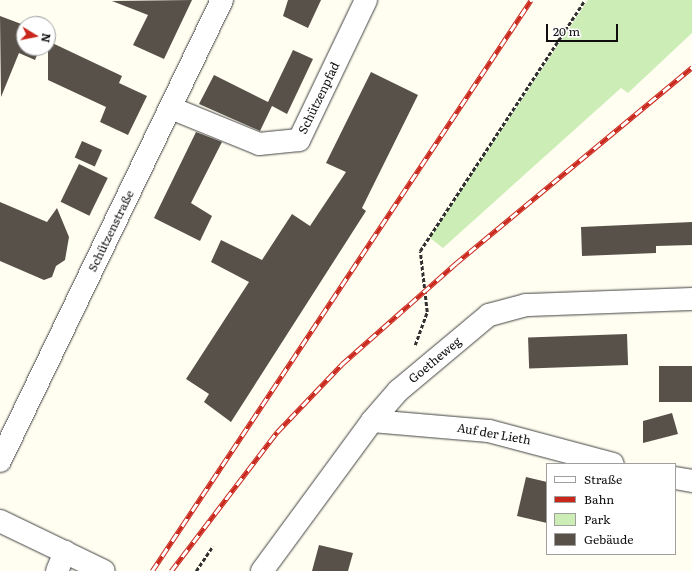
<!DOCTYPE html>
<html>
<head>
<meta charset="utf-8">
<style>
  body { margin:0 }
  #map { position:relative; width:692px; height:571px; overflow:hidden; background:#fffef1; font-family:Literata,serif }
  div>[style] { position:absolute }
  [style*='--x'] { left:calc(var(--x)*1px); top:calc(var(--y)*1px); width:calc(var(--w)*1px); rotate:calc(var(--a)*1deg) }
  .green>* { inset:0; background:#cdedb7 }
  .building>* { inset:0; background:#58514a; transform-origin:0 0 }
  .path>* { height:2.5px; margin-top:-1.25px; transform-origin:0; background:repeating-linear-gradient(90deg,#313131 0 4px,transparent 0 6px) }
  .roads { filter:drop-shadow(0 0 1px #424242) drop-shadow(0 0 1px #424242) }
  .minor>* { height:22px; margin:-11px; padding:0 11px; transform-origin:11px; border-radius:11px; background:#fff }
  .rail>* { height:4.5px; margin-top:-2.25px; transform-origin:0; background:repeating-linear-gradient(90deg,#fff 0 9px,#ca271c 0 18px); box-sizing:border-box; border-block:1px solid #ca271c }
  span { translate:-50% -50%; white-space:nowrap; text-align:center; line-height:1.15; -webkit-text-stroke:4px #fff; paint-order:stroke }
  .street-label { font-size:12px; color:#0f0f0f }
  .legend { position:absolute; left:546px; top:463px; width:130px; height:92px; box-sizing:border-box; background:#fff; border:1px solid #9f9f9f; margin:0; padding:5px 7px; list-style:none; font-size:12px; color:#0f0f0f }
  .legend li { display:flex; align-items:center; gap:8px; height:20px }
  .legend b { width:20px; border:1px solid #9f9f9f }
  .north { position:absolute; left:16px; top:16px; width:40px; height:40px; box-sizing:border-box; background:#fff; border:1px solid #9f9f9f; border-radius:50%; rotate:100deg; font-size:11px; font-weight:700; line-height:16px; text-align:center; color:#0f0f0f }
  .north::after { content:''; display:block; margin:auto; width:14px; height:18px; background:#ca271c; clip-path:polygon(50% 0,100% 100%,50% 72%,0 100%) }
  .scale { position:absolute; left:546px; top:24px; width:72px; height:18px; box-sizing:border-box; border:2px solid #0f0f0f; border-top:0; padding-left:5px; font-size:12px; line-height:14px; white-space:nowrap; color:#0f0f0f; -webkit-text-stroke:3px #fff; paint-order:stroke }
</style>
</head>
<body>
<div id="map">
  <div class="green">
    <i style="clip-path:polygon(588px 0,692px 0,692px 33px,628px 93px,621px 88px,443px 248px,430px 238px)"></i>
  </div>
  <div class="building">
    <i style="clip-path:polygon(192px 0,164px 59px,133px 45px,148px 15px,112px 1px)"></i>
    <i style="clip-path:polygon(288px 0,321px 0,308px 28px,283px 16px)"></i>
    <i style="clip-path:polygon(0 16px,24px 25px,24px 48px,40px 48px,35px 60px,19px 53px,1px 97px)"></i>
    <i style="clip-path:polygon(48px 41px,122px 76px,119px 83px,147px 96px,128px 135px,100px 122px,106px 107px,48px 80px)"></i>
    <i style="clip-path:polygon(293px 50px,313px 59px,287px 114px,272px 106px,260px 131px,199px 104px,214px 75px,268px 102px)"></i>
    <i style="clip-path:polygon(371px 72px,418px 95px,362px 208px,366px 211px,231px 422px,204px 402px,209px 394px,186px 379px,249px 282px,211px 262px,221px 240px,262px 260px,292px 214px,310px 226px,346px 172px,326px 163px)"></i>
    <i style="clip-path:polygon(196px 132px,222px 142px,191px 203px,212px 216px,200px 241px,154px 218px)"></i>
    <i style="left:82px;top:141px;width:22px;height:18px;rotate:24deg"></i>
    <i style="left:79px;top:164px;width:32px;height:42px;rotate:26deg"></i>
    <i style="clip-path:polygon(0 202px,47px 222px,57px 208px,69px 237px,65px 260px,56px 266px,52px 277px,44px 280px,0 261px)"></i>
    <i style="clip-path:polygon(692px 222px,692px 245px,656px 246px,656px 253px,582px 256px,581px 227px)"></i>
    <i style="left:627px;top:334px;width:31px;height:99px;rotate:88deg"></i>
    <i style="left:659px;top:366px;width:33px;height:36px"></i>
    <i style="clip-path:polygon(672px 413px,678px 434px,643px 443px,643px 421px)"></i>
    <i style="clip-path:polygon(526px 477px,547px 482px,547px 523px,517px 516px)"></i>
    <i style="clip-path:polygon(319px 545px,353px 553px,348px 571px,312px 571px)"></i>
  </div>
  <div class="path">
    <i style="--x:415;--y:345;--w:35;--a:-70"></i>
    <i style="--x:427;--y:312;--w:61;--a:-96.5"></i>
    <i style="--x:420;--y:251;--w:300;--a:-56.7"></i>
    <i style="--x:196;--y:571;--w:30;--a:-56"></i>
  </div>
  <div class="roads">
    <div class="minor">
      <i style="--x:171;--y:108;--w:95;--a:22.2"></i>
      <i style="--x:259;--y:144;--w:40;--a:-5.7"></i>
      <i style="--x:299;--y:140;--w:155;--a:-64.4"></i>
      <i style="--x:372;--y:421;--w:117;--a:4.9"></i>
      <i style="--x:489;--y:431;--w:128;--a:14.9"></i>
      <i style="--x:0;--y:461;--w:512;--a:-64.29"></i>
      <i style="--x:675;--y:478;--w:17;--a:10"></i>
      <i style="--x:0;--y:521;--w:115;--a:25.7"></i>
      <i style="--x:57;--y:571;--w:21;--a:-67"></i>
      <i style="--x:262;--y:571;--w:186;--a:-53.7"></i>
      <i style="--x:372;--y:421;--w:40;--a:-49"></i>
      <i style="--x:398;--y:391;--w:119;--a:-39.9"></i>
      <i style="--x:489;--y:315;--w:38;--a:-15"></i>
      <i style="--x:526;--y:305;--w:166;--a:-2.1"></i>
    </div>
  </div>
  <div class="rail">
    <i style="--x:152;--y:571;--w:685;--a:-56.43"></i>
    <i style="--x:171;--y:571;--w:175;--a:-52.7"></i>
    <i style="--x:277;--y:432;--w:94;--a:-46.3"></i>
    <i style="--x:342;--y:364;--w:151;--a:-41.5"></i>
    <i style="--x:455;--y:264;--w:308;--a:-39.7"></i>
  </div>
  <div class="street-label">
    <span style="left:319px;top:98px;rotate:-64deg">Schützenpfad</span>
    <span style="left:111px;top:231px;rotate:-64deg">Schützenstraße</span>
    <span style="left:435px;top:360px;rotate:-40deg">Goetheweg</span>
    <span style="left:494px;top:434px;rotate:10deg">Auf der Lieth</span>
  </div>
  <ul class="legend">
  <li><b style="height:5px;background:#fff"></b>Straße</li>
  <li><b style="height:5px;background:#ca271c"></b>Bahn</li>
  <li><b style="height:11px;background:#cdedb7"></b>Park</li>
  <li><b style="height:11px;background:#58514a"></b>Gebäude</li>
  </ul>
  <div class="north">N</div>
  <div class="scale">20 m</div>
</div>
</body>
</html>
